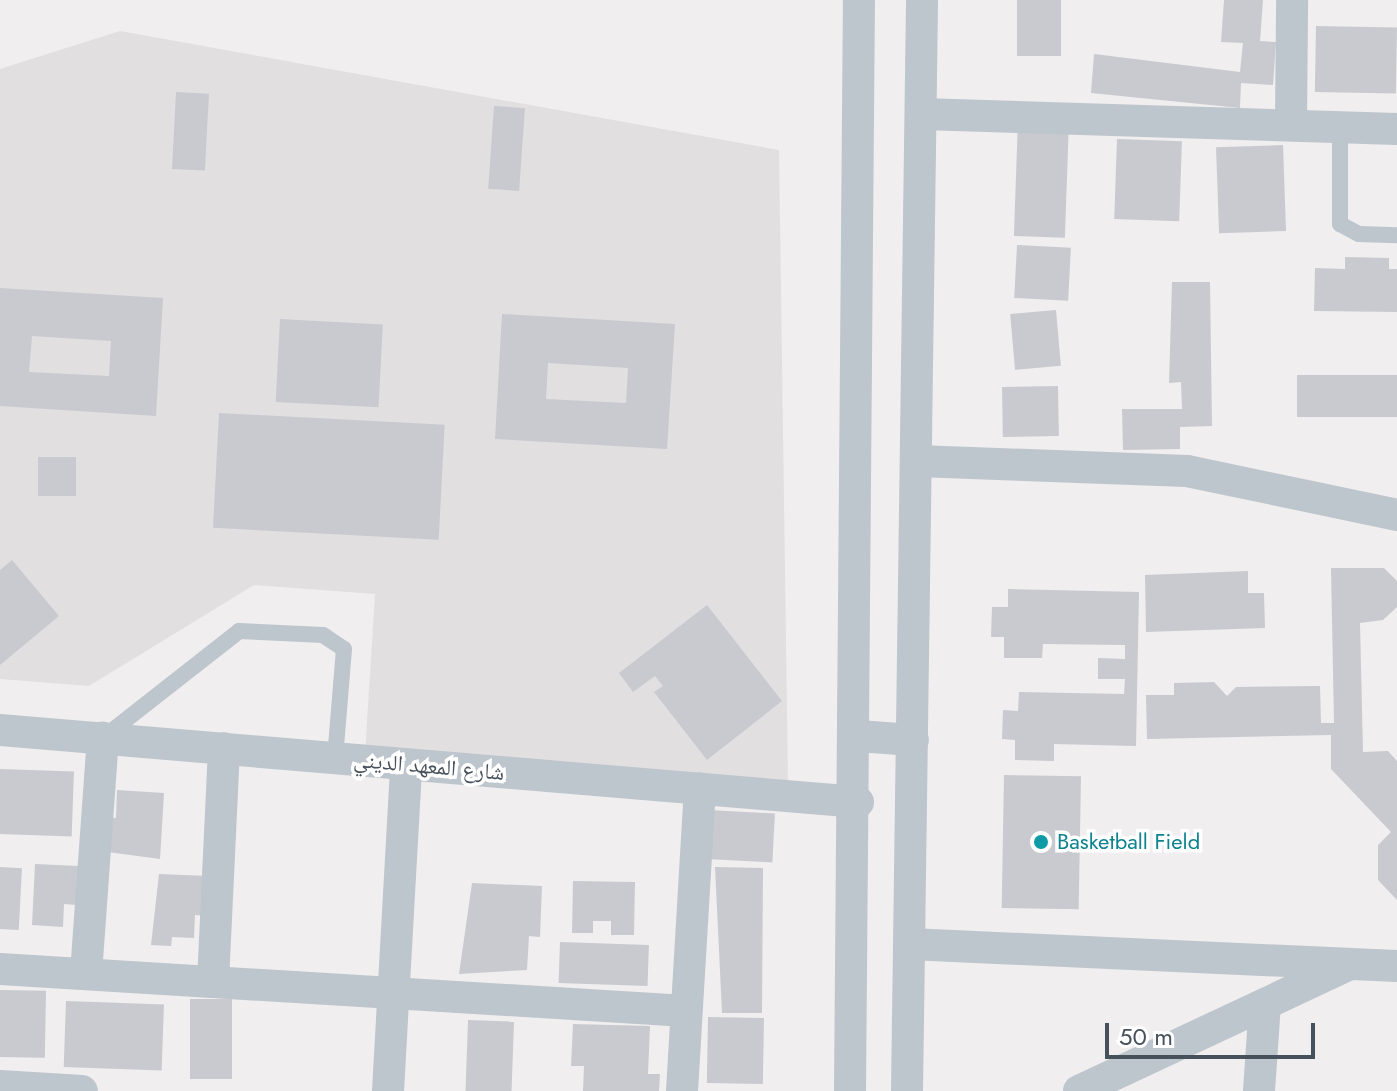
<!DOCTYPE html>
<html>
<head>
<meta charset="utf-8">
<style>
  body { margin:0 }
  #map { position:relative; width:1397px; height:1091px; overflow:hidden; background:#f0eeee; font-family:Jost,"Noto Naskh Arabic",sans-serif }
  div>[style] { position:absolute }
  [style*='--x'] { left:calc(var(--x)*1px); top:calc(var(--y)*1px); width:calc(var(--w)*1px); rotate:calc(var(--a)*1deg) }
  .education>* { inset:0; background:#e1dfe0 }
  .building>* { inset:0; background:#c8cad0; transform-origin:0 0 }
  .lane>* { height:16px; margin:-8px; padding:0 8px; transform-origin:8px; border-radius:8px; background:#bdc5cd }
  .street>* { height:32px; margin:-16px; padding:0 16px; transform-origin:16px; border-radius:16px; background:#bdc5cd }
  .dots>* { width:22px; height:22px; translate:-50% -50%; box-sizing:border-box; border:4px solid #fff; border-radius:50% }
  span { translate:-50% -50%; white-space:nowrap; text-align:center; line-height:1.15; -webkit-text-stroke:7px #fff; paint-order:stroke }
  .street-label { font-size:22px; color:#47515b }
  .culture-label { font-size:22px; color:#0d838f }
  .left { translate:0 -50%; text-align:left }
  .scale { position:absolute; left:1105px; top:1023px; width:210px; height:36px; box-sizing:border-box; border:4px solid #47515b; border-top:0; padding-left:10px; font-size:24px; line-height:28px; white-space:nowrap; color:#47515b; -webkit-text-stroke:6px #fff; paint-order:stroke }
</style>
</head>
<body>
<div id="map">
  <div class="education">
    <i style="clip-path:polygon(120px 31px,779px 150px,788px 782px,365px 753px,375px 594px,254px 585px,89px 686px,0 679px,0 69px)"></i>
  </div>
  <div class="building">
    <i style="left:1017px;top:0;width:44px;height:56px"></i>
    <i style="clip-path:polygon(1224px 0,1263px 0,1260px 41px,1276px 42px,1273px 85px,1241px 83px,1240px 108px,1091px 93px,1094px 54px,1240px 72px,1243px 43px,1221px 42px)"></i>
    <i style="left:1316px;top:26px;width:81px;height:66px;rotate:1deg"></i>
    <i style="left:176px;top:92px;width:33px;height:77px;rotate:3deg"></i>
    <i style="left:494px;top:106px;width:31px;height:83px;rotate:4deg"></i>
    <i style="left:1018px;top:119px;width:51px;height:117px;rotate:2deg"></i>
    <i style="left:1117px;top:139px;width:65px;height:80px;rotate:2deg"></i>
    <i style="left:1283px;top:145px;width:86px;height:67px;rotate:88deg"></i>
    <i style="left:1017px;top:245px;width:54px;height:53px;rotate:3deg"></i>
    <i style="clip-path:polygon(1345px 257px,1389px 258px,1389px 269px,1397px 269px,1397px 312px,1314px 311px,1315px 268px,1345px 269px)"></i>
    <i style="clip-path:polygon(1172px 282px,1210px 282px,1212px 426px,1180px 427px,1180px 449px,1123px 450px,1122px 409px,1182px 409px,1181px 382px,1169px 383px)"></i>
    <i style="clip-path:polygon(evenodd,0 288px,163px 298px,156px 416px,0 406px,0 288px,32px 336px,111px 341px,109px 376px,29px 372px,32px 336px)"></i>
    <i style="left:1056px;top:310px;width:56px;height:46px;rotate:85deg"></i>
    <i style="clip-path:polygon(evenodd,502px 314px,675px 324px,667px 449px,495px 439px,502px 314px,548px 363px,628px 368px,626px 403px,546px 399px,548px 363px)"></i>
    <i style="left:280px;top:319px;width:103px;height:83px;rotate:3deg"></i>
    <i style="left:1397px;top:375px;width:42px;height:100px;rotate:90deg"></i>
    <i style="left:1058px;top:386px;width:50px;height:56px;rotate:89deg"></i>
    <i style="left:219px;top:413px;width:226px;height:115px;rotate:3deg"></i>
    <i style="left:38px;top:457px;width:38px;height:39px"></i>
    <i style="clip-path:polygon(12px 560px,59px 616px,0 665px,0 570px)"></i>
    <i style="clip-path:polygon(1331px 568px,1384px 568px,1397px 581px,1397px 607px,1383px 620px,1360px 623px,1363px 752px,1388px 751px,1397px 761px,1397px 900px,1378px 880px,1378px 845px,1391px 832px,1331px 769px,1331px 735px,1147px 739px,1146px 695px,1174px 695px,1174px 683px,1214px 682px,1227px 696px,1236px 687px,1320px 686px,1321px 723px,1334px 723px)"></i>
    <i style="clip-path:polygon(1248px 571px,1248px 593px,1264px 593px,1265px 628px,1146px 632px,1145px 575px)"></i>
    <i style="clip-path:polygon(1008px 589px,1139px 592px,1136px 746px,1054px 744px,1054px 761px,1015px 760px,1015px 740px,1002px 739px,1003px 710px,1018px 711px,1019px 692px,1124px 694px,1125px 679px,1098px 679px,1098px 658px,1125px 659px,1125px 645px,1043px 644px,1042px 658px,1004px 658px,1004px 637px,991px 637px,992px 607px,1008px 607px)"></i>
    <i style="clip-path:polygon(707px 605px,782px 701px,707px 760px,654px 692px,663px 686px,655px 676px,633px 692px,619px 673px)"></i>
    <i style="left:0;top:769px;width:74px;height:65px;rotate:2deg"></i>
    <i style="left:1004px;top:775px;width:77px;height:133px;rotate:1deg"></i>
    <i style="clip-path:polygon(117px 790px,164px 793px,160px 859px,100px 851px,102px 817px,116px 818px)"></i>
    <i style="left:709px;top:810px;width:66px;height:49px;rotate:3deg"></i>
    <i style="clip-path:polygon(35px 864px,79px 866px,77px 905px,64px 904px,63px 927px,32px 925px)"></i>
    <i style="left:0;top:867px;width:22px;height:62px;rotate:3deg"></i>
    <i style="clip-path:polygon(715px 867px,763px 868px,762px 1013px,722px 1013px)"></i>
    <i style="clip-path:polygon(159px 874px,209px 876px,208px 916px,195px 915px,194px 938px,172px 937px,171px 946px,151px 945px)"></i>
    <i style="clip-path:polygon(573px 881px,635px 882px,634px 935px,611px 935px,611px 921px,593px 921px,593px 933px,572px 933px)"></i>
    <i style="clip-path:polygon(472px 883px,542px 886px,540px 937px,529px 936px,527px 970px,459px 974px)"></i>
    <i style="left:560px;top:942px;width:89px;height:41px;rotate:2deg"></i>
    <i style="left:0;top:990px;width:46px;height:67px;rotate:1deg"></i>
    <i style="left:190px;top:999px;width:42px;height:80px"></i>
    <i style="left:66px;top:1001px;width:98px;height:66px;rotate:2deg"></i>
    <i style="left:708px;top:1017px;width:56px;height:66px;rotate:1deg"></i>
    <i style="left:468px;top:1020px;width:46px;height:71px;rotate:2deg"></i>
    <i style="clip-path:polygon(573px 1024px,650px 1026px,648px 1074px,660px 1074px,659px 1091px,583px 1091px,584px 1066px,571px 1066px)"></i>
  </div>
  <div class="lane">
    <i style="--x:1340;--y:127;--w:97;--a:90"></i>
    <i style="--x:1340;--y:224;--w:21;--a:28"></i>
    <i style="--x:1359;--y:234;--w:38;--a:2"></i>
    <i style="--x:104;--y:737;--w:172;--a:-38.1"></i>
    <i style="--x:239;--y:631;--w:84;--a:2.7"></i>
    <i style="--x:323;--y:635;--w:25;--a:34"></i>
    <i style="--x:344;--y:649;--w:109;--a:94.7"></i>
  </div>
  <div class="street">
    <i style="--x:922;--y:114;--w:475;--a:1.8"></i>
    <i style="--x:1291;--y:125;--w:125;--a:-89.5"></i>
    <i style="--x:917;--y:461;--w:270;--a:2.1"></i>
    <i style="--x:1187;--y:471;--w:215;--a:11.8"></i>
    <i style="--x:0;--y:730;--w:861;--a:4.8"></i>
    <i style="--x:858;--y:736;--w:55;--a:4.2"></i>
    <i style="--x:910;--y:944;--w:487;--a:2.6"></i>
    <i style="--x:0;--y:969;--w:687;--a:3.5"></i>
    <i style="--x:86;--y:974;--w:237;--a:-85.9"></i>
    <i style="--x:213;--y:982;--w:234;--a:-87.3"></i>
    <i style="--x:0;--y:1086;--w:82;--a:3.5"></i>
    <i style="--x:388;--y:1091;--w:327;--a:-86.8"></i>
    <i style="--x:682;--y:1091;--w:303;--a:-86.6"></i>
    <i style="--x:850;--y:1091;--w:1091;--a:-89.53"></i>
    <i style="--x:907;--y:1091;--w:1091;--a:-89.21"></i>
    <i style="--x:1079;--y:1091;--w:295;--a:-25.1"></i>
    <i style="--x:1259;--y:1091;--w:87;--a:-86.1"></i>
  </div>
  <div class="dots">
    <i style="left:1041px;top:842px;background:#0f9aa8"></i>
  </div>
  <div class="street-label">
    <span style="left:429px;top:766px;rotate:5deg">شارع المعهد الديني</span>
  </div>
  <div class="culture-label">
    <span class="left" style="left:1057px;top:842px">Basketball Field</span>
  </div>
  <div class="scale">50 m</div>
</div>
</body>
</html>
